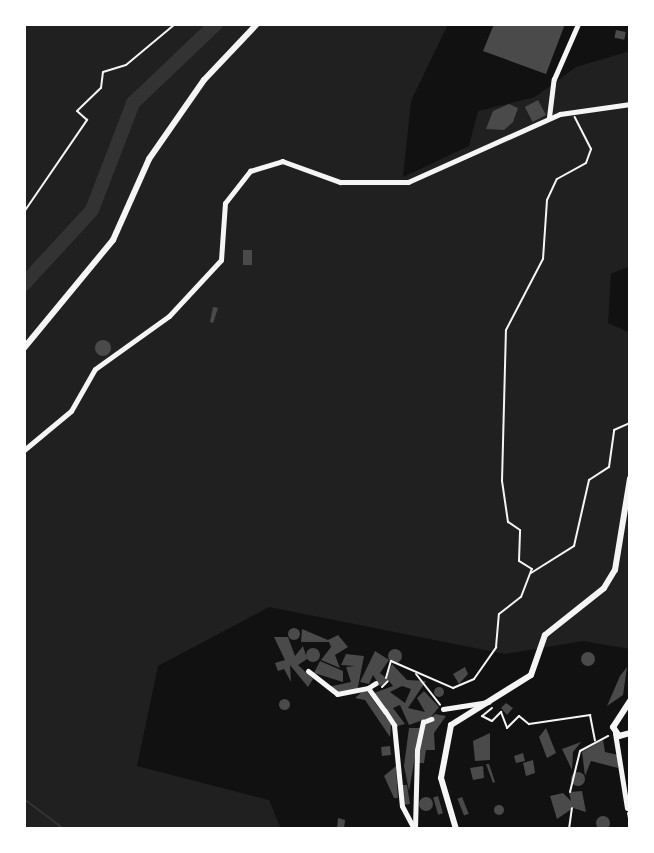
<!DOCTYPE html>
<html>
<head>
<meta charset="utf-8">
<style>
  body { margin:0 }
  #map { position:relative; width:654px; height:853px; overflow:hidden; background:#111; font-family:"PT Sans Narrow",sans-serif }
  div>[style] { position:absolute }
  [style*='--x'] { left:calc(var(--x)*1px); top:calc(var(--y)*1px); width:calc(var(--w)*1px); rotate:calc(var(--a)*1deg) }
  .green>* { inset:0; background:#202020 }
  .stream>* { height:2px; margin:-1px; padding:0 1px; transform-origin:1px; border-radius:1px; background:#333 }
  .river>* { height:14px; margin:-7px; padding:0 7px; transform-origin:7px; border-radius:7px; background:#333 }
  .building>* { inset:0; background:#4a4a4a; transform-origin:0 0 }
  .round { border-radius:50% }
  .path>* { height:2px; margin:-1px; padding:0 1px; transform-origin:1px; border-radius:1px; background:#f5f5f5 }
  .minor>* { height:5px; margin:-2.5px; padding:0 2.5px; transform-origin:2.5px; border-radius:2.5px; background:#f5f5f5 }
  .tertiary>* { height:6px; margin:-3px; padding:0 3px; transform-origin:3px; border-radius:3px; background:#f5f5f5 }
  span { translate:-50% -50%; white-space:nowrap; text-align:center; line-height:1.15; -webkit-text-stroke:6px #fff; paint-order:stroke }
  .frame { position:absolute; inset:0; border:26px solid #fff; pointer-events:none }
</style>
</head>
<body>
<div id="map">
  <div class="green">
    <i style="clip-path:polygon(24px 24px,448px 24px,411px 101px,403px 177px,469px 146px,478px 111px,535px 97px,576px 67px,630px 51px,630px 266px,611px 274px,608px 323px,630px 333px,630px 649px,583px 641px,505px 654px,269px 607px,158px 666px,137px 766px,269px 800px,281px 829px,24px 829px)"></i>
  </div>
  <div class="stream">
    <i style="--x:24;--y:799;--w:50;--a:36.9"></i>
  </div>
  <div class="river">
    <i style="--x:24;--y:284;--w:100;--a:-47.4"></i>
    <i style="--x:92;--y:210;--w:115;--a:-69"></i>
    <i style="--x:133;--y:103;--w:115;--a:-43.6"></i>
  </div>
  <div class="building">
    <i style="clip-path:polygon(494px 24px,565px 24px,546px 74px,483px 51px)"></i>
    <i style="left:616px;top:30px;width:10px;height:8px;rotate:11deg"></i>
    <i style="left:538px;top:100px;width:17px;height:15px;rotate:62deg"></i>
    <i style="clip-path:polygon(509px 104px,518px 108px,513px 122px,504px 130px,486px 129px,493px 111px)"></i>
    <i style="left:243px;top:250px;width:9px;height:15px"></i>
    <i style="clip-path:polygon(213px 307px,218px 308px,213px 323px,210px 322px)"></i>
    <i class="round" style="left:95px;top:340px;width:16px;height:16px"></i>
    <i class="round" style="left:288px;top:628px;width:12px;height:12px"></i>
    <i style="clip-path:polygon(302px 629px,328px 640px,338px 635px,348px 647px,335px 655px,340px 668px,321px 660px,331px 647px,329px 642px,301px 642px)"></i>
    <i style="clip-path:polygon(274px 637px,288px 637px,295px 656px,303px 646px,307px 659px,298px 665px,313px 679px,308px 687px,290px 665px,291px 682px,284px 669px,278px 671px,275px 663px,285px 660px)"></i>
    <i class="round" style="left:306px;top:648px;width:14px;height:14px"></i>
    <i class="round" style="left:388px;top:649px;width:14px;height:14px"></i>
    <i style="clip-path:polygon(evenodd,375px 651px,389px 660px,380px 673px,386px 678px,392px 664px,407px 680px,426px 681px,408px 708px,425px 712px,417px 698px,424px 691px,439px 707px,431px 717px,409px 725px,400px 705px,393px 708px,405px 724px,397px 726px,374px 693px,393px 686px,389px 681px,380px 686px,373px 675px,369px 684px,360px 682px,375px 651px,402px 686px,411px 689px,405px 703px,390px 692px,402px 686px)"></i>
    <i class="round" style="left:581px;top:652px;width:14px;height:14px"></i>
    <i style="clip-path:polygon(346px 654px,364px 656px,357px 692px,339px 693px,328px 687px,351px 682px,346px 667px,355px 666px,341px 665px)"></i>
    <i style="clip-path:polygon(320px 661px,343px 671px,343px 682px,314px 673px)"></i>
    <i style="clip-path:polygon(465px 667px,468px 674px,459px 684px,453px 674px)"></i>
    <i style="clip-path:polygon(627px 667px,623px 695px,607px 706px,620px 676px)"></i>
    <i class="round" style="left:434px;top:687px;width:10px;height:10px"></i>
    <i style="clip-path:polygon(365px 689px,391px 724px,390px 737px,365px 700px,355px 698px)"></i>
    <i class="round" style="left:278.5px;top:698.5px;width:11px;height:11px"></i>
    <i style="clip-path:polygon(506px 703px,513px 708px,507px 715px,501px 708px)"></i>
    <i style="clip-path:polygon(435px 714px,446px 716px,434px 733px,435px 750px,426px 750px,424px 763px,417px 763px,424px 725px)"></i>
    <i style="clip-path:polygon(409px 728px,420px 728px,409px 791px,404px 766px)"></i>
    <i style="clip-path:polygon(546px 728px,556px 753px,547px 758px,539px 737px)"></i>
    <i style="clip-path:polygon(490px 733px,490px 760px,475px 761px,473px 741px)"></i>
    <i style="clip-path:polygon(603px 740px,605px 752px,618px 755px,618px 768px,591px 761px,585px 776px,582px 752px)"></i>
    <i style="clip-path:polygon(581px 742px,573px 752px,572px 770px,562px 749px)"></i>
    <i style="left:390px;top:746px;width:9px;height:9px;rotate:84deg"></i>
    <i style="clip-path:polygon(523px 753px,525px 761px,516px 763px,514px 756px)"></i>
    <i style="clip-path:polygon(533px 760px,535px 773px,526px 776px,523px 763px)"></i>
    <i style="clip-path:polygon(486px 764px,489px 764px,495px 782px,493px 783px)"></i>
    <i style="clip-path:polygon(396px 766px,398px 798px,394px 798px,384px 776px)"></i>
    <i style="clip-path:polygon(483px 766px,484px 778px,473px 780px,470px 768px)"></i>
    <i class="round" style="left:571px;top:772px;width:14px;height:14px"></i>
    <i style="clip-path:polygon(402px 785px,407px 785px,410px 804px,404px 805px)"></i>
    <i style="clip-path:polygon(582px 791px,586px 812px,573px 808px,557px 819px,550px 796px,563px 793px,571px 801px,569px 792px)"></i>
    <i style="left:438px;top:796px;width:18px;height:5px;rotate:74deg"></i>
    <i style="left:462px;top:797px;width:18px;height:5px;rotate:68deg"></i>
    <i class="round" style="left:419px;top:797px;width:14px;height:14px"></i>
    <i class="round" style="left:494px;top:805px;width:10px;height:10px"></i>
    <i class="round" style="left:596px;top:816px;width:14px;height:14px"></i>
    <i style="clip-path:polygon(338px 818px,345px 820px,344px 829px,337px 828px)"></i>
  </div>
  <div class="path">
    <i style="--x:24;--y:212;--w:112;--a:-55.6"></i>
    <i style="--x:87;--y:120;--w:13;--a:-138"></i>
    <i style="--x:77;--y:111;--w:33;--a:-44"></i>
    <i style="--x:101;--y:88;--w:16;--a:-83"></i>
    <i style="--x:103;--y:72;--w:24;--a:-17"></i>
    <i style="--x:126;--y:65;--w:64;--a:-39.9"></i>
    <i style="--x:531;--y:573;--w:51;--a:-32.1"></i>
    <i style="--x:574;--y:546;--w:68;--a:-77.2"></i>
    <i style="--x:589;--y:480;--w:24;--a:-33"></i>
    <i style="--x:609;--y:467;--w:37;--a:-82"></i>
    <i style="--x:614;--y:430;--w:17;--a:-24"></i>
    <i style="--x:416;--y:674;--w:39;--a:52"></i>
    <i style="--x:386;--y:678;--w:18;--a:-74"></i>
    <i style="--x:391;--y:661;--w:68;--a:23.5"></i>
    <i style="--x:453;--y:688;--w:23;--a:-23"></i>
    <i style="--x:474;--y:679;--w:39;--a:-55"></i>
    <i style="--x:496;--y:647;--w:33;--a:-85"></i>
    <i style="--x:499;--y:614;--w:28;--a:-38"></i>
    <i style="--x:521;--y:597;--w:30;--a:-69"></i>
    <i style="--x:532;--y:569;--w:15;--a:-148"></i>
    <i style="--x:519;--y:561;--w:31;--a:-88"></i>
    <i style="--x:520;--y:530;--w:14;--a:-146"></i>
    <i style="--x:508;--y:522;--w:41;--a:-98.3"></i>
    <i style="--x:502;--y:481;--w:151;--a:-88.5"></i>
    <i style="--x:506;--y:330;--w:80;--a:-62.5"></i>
    <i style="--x:543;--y:259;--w:59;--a:-86.1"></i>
    <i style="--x:547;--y:200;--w:23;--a:-65"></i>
    <i style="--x:557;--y:179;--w:33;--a:-29"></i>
    <i style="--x:586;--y:163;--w:15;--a:-70"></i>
    <i style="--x:591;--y:149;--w:36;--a:-117"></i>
    <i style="--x:382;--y:687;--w:8;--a:-45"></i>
    <i style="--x:492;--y:708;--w:13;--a:141"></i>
    <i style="--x:482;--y:716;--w:11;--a:27"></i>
    <i style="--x:492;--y:721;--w:13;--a:-45"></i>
    <i style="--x:501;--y:712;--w:17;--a:69"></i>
    <i style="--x:507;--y:728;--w:17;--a:-45"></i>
    <i style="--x:519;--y:716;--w:13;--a:39"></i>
    <i style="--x:529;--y:724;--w:62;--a:-8.4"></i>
    <i style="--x:590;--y:715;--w:26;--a:79"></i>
    <i style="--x:570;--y:792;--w:42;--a:-76.3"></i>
    <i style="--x:580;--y:751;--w:32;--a:-28"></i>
    <i style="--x:628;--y:813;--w:10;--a:79"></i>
    <i style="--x:569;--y:829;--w:21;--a:-82"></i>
  </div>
  <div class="minor">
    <i style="--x:549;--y:117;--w:38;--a:-83"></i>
    <i style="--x:554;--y:79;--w:60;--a:-66.4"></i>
    <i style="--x:24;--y:450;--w:61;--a:-39.7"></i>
    <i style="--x:71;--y:411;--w:48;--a:-60.3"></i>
    <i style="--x:95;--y:369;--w:91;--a:-35.6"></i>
    <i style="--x:169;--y:316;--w:76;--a:-47.1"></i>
    <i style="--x:221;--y:260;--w:57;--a:-86"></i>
    <i style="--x:225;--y:203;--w:41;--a:-52"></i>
    <i style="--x:250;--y:171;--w:34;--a:-17"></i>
    <i style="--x:282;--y:161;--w:62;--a:19.9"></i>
    <i style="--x:340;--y:182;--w:68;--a:0"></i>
    <i style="--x:408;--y:182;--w:167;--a:-24.1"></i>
    <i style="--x:560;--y:114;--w:71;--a:-8.1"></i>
    <i style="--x:308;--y:671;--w:37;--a:38"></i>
    <i style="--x:337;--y:694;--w:32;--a:-11"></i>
    <i style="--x:368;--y:688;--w:29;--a:54"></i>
    <i style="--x:385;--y:711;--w:17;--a:57"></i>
    <i style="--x:394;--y:725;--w:81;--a:84.4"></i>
    <i style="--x:402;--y:806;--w:26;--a:62"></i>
    <i style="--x:368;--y:688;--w:9;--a:-32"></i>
    <i style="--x:443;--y:709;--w:46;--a:-8.8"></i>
    <i style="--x:615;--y:733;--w:76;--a:80.9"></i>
    <i style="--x:415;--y:828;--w:78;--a:-88.5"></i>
    <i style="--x:417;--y:750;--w:29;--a:-78"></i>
    <i style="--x:423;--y:722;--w:9;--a:-21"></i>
  </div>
  <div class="tertiary">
    <i style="--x:24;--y:348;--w:140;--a:-50.5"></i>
    <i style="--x:113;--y:240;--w:89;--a:-66"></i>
    <i style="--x:149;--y:159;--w:96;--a:-55.2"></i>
    <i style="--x:204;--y:80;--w:77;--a:-46.6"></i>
    <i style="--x:630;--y:701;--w:31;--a:123"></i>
    <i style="--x:613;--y:727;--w:11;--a:56"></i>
    <i style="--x:619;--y:736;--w:11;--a:-15"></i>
    <i style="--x:456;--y:829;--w:53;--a:-106.4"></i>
    <i style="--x:441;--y:778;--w:54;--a:-79.3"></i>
    <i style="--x:451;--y:725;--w:94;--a:-32"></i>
    <i style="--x:531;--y:675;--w:42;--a:-70.7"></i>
    <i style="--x:545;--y:635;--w:75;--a:-38.5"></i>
    <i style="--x:604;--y:588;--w:21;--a:-59"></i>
    <i style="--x:615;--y:570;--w:93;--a:-80.7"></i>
  </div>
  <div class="frame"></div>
</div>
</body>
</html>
